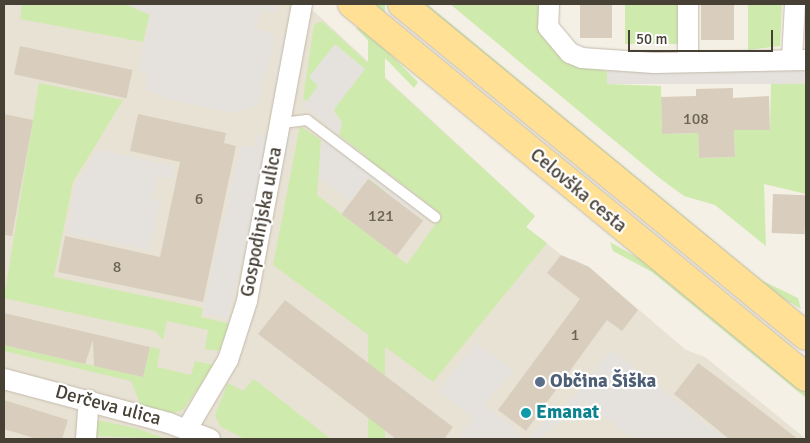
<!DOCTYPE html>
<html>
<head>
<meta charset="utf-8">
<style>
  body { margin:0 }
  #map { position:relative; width:810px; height:443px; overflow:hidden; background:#f4f0e6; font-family:Signika,sans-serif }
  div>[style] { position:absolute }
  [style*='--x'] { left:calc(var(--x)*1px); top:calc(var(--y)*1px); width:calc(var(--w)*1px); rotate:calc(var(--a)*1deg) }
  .residential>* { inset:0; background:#e8e2d4 }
  .green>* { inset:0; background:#cfeaad; transform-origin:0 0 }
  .parking>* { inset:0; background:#e5e2de; transform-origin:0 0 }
  .building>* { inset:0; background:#d9cebe; transform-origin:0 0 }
  .roads { filter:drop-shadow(0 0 1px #c3baab) drop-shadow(0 0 1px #c3baab) }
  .lane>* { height:10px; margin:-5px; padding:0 5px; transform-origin:5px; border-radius:5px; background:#fff }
  .street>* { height:20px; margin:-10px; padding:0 10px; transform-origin:10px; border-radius:10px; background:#fff }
  .primary>* { height:28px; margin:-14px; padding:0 14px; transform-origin:14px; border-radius:14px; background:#ffe094 }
  .dots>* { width:14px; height:14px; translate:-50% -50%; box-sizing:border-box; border:2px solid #fff; border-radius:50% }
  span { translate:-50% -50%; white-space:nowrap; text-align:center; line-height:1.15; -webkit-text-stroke:4.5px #fff; paint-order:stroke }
  .number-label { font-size:16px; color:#6c6457 }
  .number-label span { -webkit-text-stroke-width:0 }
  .street-label { font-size:19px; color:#474035 }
  .service-label { font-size:19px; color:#4e5e75; font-weight:700 }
  .left { translate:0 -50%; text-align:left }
  .culture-label { font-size:19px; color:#0d838f; font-weight:700 }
  .frame { position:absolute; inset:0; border:5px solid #474035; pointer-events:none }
  .scale { position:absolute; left:628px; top:30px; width:145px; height:22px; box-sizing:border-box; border:2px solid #474035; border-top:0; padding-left:6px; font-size:15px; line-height:18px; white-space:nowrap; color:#474035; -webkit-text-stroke:4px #fff; paint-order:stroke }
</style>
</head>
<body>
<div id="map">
  <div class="residential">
    <i style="clip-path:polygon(4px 4px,306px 4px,535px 216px,526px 227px,570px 262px,573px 259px,589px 267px,686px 350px,705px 357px,806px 439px,4px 439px)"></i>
  </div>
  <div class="green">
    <i style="clip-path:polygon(22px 4px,125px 4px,150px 14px,143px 42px,20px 19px)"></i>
    <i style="left:368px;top:4px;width:17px;height:567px"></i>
    <i style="clip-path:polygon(417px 4px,427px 4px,761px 280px,798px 298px,801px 309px,760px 285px)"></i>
    <i style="clip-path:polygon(450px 4px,542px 4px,572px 63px,607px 71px,608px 84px,661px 86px,662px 134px,698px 133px,699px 158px,735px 157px,734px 130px,770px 129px,771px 83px,806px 84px,806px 194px,764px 184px,766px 246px,715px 205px,684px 196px,662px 180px)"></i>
    <i style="left:625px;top:4px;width:63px;height:40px"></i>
    <i style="clip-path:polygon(748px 4px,782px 4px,780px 46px,748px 50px)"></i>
    <i style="clip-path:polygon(322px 21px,535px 216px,526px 227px,547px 243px,433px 382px,273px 265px,300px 126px,321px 140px,317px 195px,407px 264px,442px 215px,339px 135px,342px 122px,318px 86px,307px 101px,303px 99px,314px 25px)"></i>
    <i style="clip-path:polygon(360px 24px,418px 82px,414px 88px,356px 28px)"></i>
    <i style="clip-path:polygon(39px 83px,123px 100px,73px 182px,54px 277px,203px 308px,201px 317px,231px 324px,219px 351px,205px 349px,208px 330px,167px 321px,163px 340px,155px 331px,4px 298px)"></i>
    <i style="clip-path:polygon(610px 242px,656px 268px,806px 391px,806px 398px,652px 272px,613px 251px)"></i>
    <i style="clip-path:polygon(4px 345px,143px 377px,150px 347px,160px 349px,157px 367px,191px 375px,195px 361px,214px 365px,183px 410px,170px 414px,141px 405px,131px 381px,4px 351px)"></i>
    <i style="clip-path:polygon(254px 379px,331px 439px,245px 439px,221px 427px,215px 415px,228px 383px,243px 391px)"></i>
    <i style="clip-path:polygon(97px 420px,135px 428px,167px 439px,97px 436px)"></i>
  </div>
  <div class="parking">
    <i style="clip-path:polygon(125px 4px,277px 4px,275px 13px,261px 9px,256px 29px,272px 33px,274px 42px,258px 105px,235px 113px,170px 100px,146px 89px,147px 73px,138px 71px,150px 15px)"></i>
    <i style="left:282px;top:36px;width:7px;height:72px;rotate:8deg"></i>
    <i style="clip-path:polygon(335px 44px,365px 69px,332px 112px,342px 122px,339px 135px,303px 106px,318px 86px,309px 77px)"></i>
    <i style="left:806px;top:70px;width:14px;height:199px;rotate:90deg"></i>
    <i style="clip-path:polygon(258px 134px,271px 136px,228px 318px,203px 313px,241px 146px,255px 147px)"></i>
    <i style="left:288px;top:134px;width:4px;height:125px;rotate:14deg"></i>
    <i style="clip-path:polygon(322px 136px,422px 211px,418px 216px,368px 178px,349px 202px,319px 177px)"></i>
    <i style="clip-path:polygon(98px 149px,175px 167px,172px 179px,157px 177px,152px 199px,160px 201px,150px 250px,67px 233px,76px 184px)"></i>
    <i style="clip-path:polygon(476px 343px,513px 370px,484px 405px,516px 428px,507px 439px,457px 439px,474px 418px,438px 392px)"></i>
    <i style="clip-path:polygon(611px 350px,726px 439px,634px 439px,585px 403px,540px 439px,509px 439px,516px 431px,526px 439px,576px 395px)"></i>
  </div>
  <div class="building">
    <i style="left:580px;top:4px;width:32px;height:34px"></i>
    <i style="left:701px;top:4px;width:33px;height:36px"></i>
    <i style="left:20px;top:46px;width:115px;height:29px;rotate:12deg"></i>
    <i style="clip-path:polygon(733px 88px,733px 98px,769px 96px,770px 130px,734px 130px,735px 157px,699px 158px,698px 133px,662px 134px,661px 97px,696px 96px,696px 89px)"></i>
    <i style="clip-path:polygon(4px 114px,33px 120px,12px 236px,4px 235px)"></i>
    <i style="clip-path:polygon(138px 114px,226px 133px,224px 143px,236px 146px,203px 302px,58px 272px,65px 236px,160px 257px,180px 162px,130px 151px)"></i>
    <i style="left:368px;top:179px;width:69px;height:44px;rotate:37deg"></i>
    <i style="left:773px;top:194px;width:33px;height:39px;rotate:2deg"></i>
    <i style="clip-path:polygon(561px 255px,589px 267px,638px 310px,622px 331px,607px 320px,526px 431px,498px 410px,580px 299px,547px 273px)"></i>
    <i style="clip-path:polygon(285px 300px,453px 427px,444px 439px,396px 439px,258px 334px)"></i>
    <i style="clip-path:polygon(4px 313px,150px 347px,143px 377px,94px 366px,93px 340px,85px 364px,4px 345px)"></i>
    <i style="clip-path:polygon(698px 363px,717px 377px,798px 439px,729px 439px,674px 394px)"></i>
    <i style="clip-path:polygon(4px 400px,68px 420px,62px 439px,37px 439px,4px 429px)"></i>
  </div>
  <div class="roads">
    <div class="lane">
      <i style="--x:282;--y:123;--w:25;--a:-7"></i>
      <i style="--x:307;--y:120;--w:161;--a:37.2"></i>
    </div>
    <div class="street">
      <i style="--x:549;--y:4;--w:23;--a:92"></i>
      <i style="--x:548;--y:27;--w:34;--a:50"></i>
      <i style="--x:570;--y:53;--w:13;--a:23"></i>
      <i style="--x:582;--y:58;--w:72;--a:4"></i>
      <i style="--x:654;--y:63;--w:152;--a:-1.1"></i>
      <i style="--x:688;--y:4;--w:58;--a:90"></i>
      <i style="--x:792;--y:59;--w:55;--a:-86.9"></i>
      <i style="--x:4;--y:379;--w:171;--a:14.9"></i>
      <i style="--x:169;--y:423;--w:44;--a:21.3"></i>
      <i style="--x:187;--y:429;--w:80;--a:-59.3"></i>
      <i style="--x:228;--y:360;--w:62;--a:-72.1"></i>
      <i style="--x:247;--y:301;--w:302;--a:-79.5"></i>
      <i style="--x:86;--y:439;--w:39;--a:-86"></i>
    </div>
    <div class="primary">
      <i style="--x:352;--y:4;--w:588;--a:39.41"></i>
      <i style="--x:402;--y:4;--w:523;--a:39.41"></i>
    </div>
  </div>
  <div class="dots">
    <i style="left:540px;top:382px;background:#5c6f8a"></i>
    <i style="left:526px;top:413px;background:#0f9aa8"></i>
  </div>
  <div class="number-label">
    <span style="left:696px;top:119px">108</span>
    <span style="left:199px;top:199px">6</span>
    <span style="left:381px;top:216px">121</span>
    <span style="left:117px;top:267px">8</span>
    <span style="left:575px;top:335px">1</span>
  </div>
  <div class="street-label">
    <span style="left:578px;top:191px;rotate:40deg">Celovška cesta</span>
    <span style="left:262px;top:222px;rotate:-79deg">Gospodinjska ulica</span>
    <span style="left:108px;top:406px;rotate:15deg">Derčeva ulica</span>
  </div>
  <div class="service-label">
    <span class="left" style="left:550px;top:382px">Občina Šiška</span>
  </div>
  <div class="culture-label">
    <span class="left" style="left:536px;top:413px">Emanat</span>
  </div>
  <div class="frame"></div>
  <div class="scale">50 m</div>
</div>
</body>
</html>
